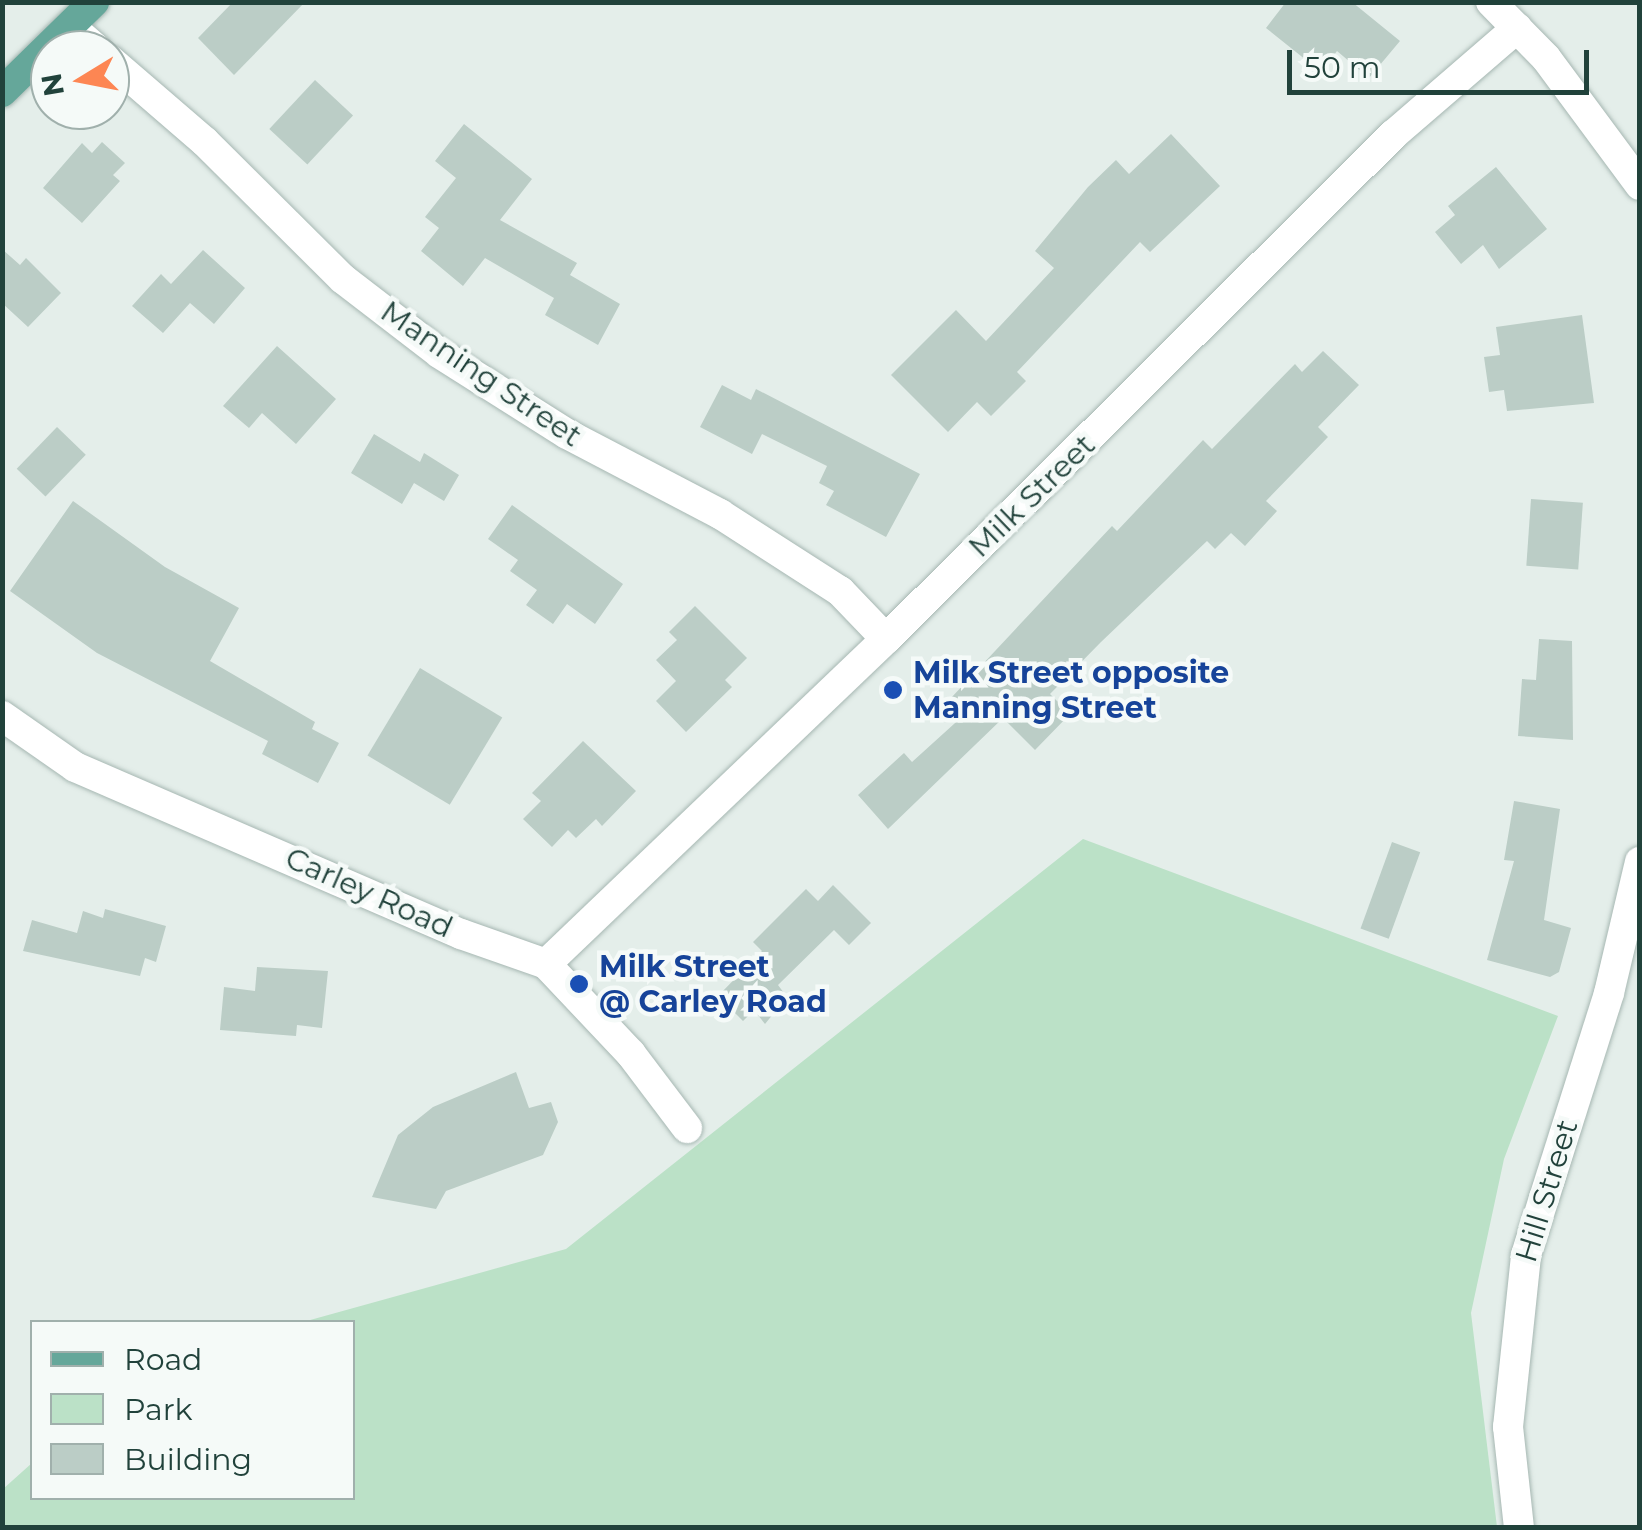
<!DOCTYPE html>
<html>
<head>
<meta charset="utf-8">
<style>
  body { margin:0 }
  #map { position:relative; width:1642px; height:1530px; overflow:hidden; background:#e4eeea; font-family:Montserrat,sans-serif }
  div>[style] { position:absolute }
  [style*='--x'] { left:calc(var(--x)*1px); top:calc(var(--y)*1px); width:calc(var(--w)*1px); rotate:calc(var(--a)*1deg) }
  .green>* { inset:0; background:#bbe1c7 }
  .building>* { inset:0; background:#bbcdc6; transform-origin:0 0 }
  .roads { filter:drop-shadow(0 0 2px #a6b7b2) drop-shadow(0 0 2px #a6b7b2) }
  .minor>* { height:30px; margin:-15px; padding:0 15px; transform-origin:15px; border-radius:15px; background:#fff }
  .tertiary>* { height:30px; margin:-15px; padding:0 15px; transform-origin:15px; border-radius:15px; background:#fff }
  .primary>* { height:30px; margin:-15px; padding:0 15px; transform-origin:15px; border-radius:15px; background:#65a79a }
  .dots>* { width:28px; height:28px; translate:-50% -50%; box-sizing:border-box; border:5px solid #f5faf8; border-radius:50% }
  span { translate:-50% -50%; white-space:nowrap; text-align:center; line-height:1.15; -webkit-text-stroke:9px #f5faf8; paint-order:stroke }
  .street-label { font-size:30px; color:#21423b }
  .transit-label { font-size:30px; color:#164399; font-weight:700 }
  .left { translate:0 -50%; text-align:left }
  .frame { position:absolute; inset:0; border:5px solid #21423b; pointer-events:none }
  .legend { position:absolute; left:30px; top:1320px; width:325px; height:180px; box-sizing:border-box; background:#f5faf8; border:2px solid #a0b0ac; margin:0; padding:12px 18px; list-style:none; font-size:30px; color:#21423b }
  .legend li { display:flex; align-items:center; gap:20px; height:50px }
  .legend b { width:50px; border:2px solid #a0b0ac }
  .north { position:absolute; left:30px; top:30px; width:100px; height:100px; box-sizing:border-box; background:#f5faf8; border:2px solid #a0b0ac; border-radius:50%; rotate:260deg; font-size:28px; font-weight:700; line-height:40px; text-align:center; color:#21423b }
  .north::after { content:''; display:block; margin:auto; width:35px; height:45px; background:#fd8653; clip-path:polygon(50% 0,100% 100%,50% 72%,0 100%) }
  .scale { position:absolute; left:1287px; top:50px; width:302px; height:45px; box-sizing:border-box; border:5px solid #21423b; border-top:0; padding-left:12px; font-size:30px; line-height:35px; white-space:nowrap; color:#21423b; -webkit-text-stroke:8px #f5faf8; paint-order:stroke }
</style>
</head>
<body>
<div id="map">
  <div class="green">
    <i style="clip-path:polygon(1083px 839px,1558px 1016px,1504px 1159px,1471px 1313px,1497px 1527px,3px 1527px,3px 1489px,32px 1463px,32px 1498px,352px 1498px,352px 1322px,303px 1322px,566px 1249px)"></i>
  </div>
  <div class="building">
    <i style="clip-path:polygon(233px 2px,305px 2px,234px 75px,198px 38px)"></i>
    <i style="clip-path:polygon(1286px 2px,1352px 2px,1400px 41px,1369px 78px,1337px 51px,1321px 72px,1266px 28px)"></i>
    <i style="left:315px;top:80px;width:52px;height:67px;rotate:43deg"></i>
    <i style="clip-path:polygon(464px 124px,532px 179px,500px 220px,577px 263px,570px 275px,620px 304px,598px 345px,545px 315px,554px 298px,485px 258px,463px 286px,421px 251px,439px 228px,425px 217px,456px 178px,435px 161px)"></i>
    <i style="clip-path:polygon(1171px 134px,1220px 186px,1150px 252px,1140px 242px,1017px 372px,1026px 381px,991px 416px,977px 402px,948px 432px,891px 375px,956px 310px,986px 341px,1054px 268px,1035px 251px,1088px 187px,1116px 160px,1129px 174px)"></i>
    <i style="clip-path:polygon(102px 142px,125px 163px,113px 175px,120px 181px,82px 223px,43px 188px,82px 143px,92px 153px)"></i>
    <i style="clip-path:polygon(1496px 167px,1547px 229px,1499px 269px,1483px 245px,1461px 264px,1435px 232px,1455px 215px,1448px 206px)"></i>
    <i style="clip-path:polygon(2px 249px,20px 265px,26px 258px,61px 293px,28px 327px,2px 303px)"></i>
    <i style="clip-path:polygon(203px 250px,245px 288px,214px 324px,190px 303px,163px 333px,132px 306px,161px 274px,171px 284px)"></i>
    <i style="clip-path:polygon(1582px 315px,1594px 403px,1507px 411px,1504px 390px,1489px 392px,1484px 357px,1500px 355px,1496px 327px)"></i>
    <i style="clip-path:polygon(277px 346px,336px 399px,296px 444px,262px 413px,249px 428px,223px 406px)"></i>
    <i style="clip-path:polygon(1323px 351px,1359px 385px,1318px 427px,1328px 437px,1266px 501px,1277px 511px,1245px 546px,1231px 533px,1215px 549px,1207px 541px,1101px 642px,1050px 694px,1070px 714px,1035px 750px,1003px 718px,888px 829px,858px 795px,904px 753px,912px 762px,965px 714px,950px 699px,1112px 526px,1117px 531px,1203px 440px,1212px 449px,1295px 364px,1302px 372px)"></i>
    <i style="clip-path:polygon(722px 385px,751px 400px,756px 389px,920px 474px,886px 537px,826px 505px,834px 491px,819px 483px,827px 466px,762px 434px,752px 454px,700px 427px)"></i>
    <i style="left:57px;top:427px;width:40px;height:58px;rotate:44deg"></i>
    <i style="clip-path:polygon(374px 434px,420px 462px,424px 453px,459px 475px,444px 501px,414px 483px,402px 504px,351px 473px)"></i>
    <i style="left:1531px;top:499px;width:52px;height:67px;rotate:4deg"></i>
    <i style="clip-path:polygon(73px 501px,165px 567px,239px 608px,210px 661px,315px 722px,312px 729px,339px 743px,318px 783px,262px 754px,268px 741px,97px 653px,10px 591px)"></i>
    <i style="clip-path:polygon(512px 505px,623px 584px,595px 624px,567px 604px,553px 624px,526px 605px,537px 590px,510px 571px,518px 560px,488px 539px)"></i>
    <i style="clip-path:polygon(695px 606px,747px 658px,725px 680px,732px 687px,686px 732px,656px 701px,676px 681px,656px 660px,677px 640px,669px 632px)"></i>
    <i style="clip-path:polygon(1539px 639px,1572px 641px,1573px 740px,1518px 736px,1522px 679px,1536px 680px)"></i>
    <i style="left:420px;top:668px;width:96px;height:102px;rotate:31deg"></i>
    <i style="clip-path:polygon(583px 741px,636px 791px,602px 826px,596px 819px,576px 838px,568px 830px,552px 847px,523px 819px,541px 801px,532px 793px)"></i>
    <i style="clip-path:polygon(1514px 801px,1560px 809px,1544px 920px,1571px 928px,1559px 972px,1550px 977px,1487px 960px,1514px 861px,1504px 860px)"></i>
    <i style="left:1392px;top:842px;width:30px;height:92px;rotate:20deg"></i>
    <i style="clip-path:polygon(833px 885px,871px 923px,849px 945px,834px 930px,778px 985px,787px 997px,765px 1024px,754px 1010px,743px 1021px,718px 996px,762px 951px,753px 942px,806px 889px,818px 901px)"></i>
    <i style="clip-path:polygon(105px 909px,166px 926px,156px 962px,145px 958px,140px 976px,23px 951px,32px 920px,77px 933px,83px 911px,103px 918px)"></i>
    <i style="clip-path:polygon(257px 967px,328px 971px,322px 1028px,297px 1025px,296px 1036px,220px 1030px,224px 987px,255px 991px)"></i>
    <i style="clip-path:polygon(516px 1072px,529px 1108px,551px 1102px,558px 1122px,543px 1155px,446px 1191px,436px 1209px,372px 1197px,398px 1135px,433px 1107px)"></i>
  </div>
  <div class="roads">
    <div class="minor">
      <i style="--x:70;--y:26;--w:37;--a:41"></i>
      <i style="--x:110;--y:60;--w:125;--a:40.8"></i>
      <i style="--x:205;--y:142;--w:194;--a:44.8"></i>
      <i style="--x:343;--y:279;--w:121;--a:37.6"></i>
      <i style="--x:439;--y:353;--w:151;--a:32.3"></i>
      <i style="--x:567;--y:434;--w:173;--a:27.6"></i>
      <i style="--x:720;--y:514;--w:143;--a:32.7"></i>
      <i style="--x:840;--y:591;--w:66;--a:46.2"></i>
      <i style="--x:2;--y:716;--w:89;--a:34.9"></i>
      <i style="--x:75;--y:767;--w:421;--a:23.4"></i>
      <i style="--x:461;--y:934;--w:90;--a:19.4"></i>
      <i style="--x:546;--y:964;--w:124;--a:46.6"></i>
      <i style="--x:631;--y:1054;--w:93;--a:52.9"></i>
      <i style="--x:546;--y:964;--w:470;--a:-43.7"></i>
      <i style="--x:886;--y:639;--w:715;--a:-44.83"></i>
      <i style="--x:1393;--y:135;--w:164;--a:-40.8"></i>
    </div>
    <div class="tertiary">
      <i style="--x:1491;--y:2;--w:78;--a:45.5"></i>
      <i style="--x:1546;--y:58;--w:158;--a:53.5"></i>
      <i style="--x:1519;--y:1528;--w:102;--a:-96.2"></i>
      <i style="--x:1508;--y:1427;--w:173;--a:-84"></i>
      <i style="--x:1526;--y:1255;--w:275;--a:-72.4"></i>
      <i style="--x:1609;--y:993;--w:135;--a:-76.7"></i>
    </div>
    <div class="primary">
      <i style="--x:2;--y:92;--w:129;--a:-44.4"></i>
    </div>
  </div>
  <div class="dots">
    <i style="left:893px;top:690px;background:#1a4fb4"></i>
    <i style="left:579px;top:984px;background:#1a4fb4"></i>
  </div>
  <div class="street-label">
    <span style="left:481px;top:374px;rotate:34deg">Manning Street</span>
    <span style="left:1032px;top:496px;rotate:-44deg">Milk Street</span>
    <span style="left:369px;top:893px;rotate:24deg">Carley Road</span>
    <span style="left:1547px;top:1191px;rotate:-73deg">Hill Street</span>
  </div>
  <div class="transit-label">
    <span class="left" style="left:913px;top:690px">Milk Street opposite<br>Manning Street</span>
    <span class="left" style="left:599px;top:984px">Milk Street<br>@ Carley Road</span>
  </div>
  <div class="frame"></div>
  <ul class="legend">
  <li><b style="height:12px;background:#65a79a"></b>Road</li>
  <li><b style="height:28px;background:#bbe1c7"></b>Park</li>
  <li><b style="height:28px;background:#bbcdc6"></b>Building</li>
  </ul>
  <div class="north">N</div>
  <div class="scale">50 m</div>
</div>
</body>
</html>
